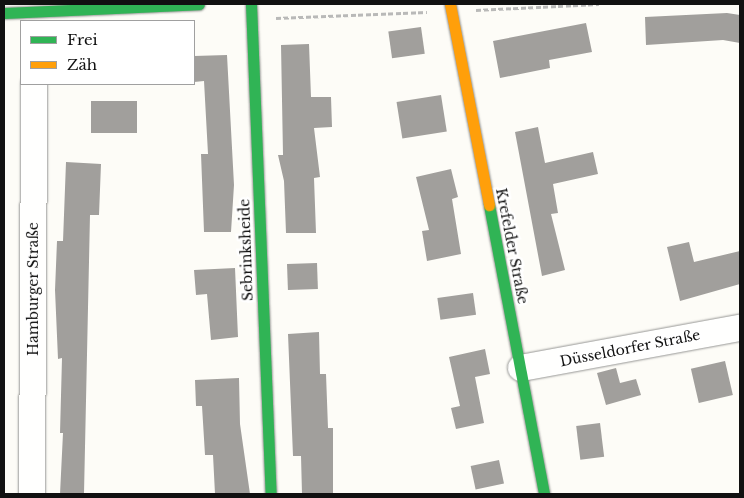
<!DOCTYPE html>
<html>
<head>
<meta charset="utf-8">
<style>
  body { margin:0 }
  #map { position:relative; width:744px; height:498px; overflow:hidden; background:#fdfcf7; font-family:"Libre Baskerville",serif }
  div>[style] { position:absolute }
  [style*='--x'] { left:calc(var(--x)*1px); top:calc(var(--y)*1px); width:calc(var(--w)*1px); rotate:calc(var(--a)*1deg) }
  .building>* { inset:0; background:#a19f9c; transform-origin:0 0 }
  .path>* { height:3px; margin-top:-1.5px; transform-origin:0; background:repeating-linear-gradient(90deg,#b9b9b8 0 5px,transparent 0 7.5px) }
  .roads { filter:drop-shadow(0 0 1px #979795) drop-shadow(0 0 1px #979795) }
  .street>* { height:26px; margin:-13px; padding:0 13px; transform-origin:13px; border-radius:13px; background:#fffffe }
  .fast>* { height:11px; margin:-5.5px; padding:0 5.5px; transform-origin:5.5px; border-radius:5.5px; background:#30b455 }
  .slow>* { height:11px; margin:-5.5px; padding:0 5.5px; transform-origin:5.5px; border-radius:5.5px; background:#ff9f0a }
  span { translate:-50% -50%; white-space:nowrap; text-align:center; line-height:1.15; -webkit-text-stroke:5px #fff; paint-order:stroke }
  .street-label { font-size:14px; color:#111 }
  .frame { position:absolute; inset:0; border:5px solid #111; pointer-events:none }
  .legend { position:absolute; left:20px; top:20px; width:175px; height:65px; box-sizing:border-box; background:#fff; border:1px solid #a0a0a0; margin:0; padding:6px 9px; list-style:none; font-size:15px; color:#111 }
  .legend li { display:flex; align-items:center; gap:10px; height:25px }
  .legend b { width:25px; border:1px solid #a0a0a0 }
</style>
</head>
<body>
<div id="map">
  <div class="building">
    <i style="clip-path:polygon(727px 13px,740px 15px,740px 43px,723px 40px,646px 45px,645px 17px)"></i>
    <i style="clip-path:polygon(586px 23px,592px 52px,549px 60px,550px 68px,500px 78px,493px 41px)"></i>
    <i style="left:421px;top:27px;width:27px;height:33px;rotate:82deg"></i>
    <i style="clip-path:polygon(309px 44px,311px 97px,331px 97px,332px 127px,314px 128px,320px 177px,314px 178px,316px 233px,286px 233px,284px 181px,278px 155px,283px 155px,281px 45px)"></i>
    <i style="clip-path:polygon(227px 55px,234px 185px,231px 232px,204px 232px,201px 154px,208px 154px,204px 81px,194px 82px,194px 56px)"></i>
    <i style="left:441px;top:95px;width:37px;height:45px;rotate:81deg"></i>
    <i style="left:137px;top:101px;width:32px;height:46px;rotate:90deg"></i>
    <i style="clip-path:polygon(538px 127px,545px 163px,593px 152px,598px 174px,553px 184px,558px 213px,551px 214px,565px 270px,542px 276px,515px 132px)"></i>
    <i style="clip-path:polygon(66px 162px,101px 164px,99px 215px,90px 215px,84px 494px,60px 494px,63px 433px,60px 433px,62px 358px,58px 359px,55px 290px,57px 241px,63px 241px)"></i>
    <i style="clip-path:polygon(451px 169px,458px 197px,452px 199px,461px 254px,427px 261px,422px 231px,429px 230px,416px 177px)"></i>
    <i style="clip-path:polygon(689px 242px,694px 262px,740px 251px,740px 284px,680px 301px,667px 247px)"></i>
    <i style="left:317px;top:263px;width:26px;height:30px;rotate:88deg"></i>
    <i style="clip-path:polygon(235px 268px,238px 337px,211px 340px,207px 294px,196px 295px,194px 270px)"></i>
    <i style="left:473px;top:293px;width:22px;height:36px;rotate:82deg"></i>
    <i style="clip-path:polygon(319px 332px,320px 374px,326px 374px,328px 428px,333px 428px,333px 494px,302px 494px,301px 456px,293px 456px,288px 334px)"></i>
    <i style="clip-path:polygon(485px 349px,490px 374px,475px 377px,484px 423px,456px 429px,451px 408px,460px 406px,449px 357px)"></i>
    <i style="left:725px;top:361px;width:35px;height:35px;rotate:77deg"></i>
    <i style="clip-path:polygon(616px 368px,620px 383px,636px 379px,641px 395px,606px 405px,597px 373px)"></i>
    <i style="clip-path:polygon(239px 378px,240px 424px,250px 494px,215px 494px,213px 455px,205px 455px,202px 406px,196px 406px,195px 380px)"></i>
    <i style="left:600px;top:423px;width:34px;height:24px;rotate:83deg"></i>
    <i style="left:499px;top:460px;width:24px;height:29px;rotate:78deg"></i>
  </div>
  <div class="path">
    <i style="--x:476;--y:10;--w:123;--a:-2.8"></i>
    <i style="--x:276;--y:18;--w:151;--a:-2.3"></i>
  </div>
  <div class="roads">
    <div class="street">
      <i style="--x:521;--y:368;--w:223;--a:-10.4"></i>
      <i style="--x:32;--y:494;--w:410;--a:-89.7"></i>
    </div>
    <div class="fast">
      <i style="--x:251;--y:4;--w:490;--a:87.7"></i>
      <i style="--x:4;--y:13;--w:195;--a:-2.6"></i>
      <i style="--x:489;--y:205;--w:294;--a:79.2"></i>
    </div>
    <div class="slow">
      <i style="--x:450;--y:4;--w:205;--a:79"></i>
    </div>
  </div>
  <div class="street-label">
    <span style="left:512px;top:246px;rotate:79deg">Krefelder Straße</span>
    <span style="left:246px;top:250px;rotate:-92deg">Sebrinksheide</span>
    <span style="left:33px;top:289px;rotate:-90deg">Hamburger Straße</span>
    <span style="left:630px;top:348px;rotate:-11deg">Düsseldorfer Straße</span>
  </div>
  <div class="frame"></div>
  <ul class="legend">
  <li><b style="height:6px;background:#30b455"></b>Frei</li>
  <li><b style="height:6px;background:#ff9f0a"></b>Zäh</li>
  </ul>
</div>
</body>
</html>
